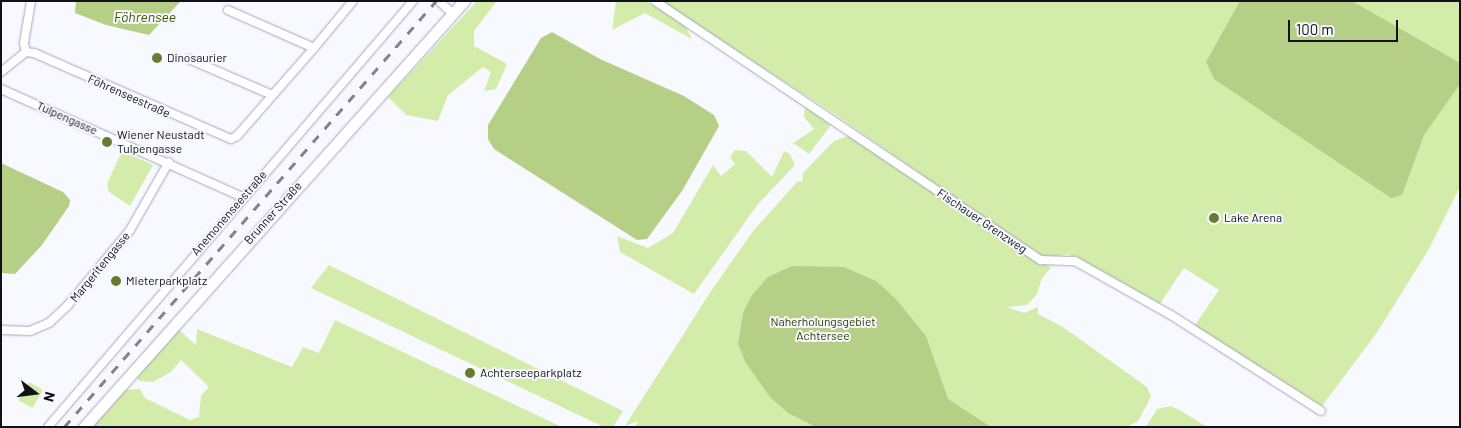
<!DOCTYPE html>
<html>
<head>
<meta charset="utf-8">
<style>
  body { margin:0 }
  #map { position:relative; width:1461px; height:428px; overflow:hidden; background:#f8f9fe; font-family:Barlow,sans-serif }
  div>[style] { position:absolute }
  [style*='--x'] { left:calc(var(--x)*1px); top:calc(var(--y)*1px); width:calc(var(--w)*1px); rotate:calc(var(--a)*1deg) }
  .green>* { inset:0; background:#d4ecaa; transform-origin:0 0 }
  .water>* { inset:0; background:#b5cf86 }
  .roads { filter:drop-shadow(0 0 1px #a3a6c0) drop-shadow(0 0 1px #a3a6c0) }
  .street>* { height:8px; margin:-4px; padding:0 4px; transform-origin:4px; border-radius:4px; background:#fff }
  .secondary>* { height:11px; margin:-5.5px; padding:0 5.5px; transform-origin:5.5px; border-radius:5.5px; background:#fff }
  .rail>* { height:2.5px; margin-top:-1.25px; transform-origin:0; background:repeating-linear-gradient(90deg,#83838b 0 9px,transparent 0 18px) }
  .dots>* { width:14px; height:14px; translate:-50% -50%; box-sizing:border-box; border:2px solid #f8f9fe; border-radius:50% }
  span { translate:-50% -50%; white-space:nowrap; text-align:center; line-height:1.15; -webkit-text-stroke:4px #f8f9fe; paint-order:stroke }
  .poi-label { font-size:12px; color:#11111b }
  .left { translate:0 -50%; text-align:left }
  .street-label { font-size:12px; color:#11111b }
  .park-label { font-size:12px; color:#2b3a02 }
  .water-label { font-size:14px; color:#405500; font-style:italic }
  .frame { position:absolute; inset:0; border:2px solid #11111b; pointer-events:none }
  .north { position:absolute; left:10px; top:368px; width:50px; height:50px; -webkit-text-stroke:4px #f8f9fe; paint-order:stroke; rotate:105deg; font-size:14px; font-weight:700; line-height:20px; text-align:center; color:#11111b }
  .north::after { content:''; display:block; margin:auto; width:18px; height:22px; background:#11111b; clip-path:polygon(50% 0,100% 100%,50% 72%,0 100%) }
  .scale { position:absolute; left:1288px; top:20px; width:110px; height:22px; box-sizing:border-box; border:2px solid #11111b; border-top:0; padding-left:6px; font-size:15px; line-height:18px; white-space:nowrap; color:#11111b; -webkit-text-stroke:4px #f8f9fe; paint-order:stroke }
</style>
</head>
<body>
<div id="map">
  <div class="green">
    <i style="clip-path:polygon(477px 1px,497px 1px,474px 31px,474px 46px,507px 64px,496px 89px,484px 91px,491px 72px,483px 67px,448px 95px,438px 121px,406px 115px,388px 97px)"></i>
    <i style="clip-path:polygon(616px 1px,646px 1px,684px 24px,692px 39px,645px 13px,612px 30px)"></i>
    <i style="clip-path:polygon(659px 1px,1460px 1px,1460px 187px,1429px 249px,1378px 331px,1322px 406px,1193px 328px,1219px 290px,1184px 268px,1159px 305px,1068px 254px,1043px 259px,833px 113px)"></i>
    <i style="clip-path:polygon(805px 107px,831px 125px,809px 154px,793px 143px,814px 129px,804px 117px)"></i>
    <i style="clip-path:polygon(848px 136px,1051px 268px,1042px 278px,1037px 294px,1027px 305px,1007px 307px,1024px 313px,1038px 307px,1038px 314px,1063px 327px,1147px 387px,1151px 397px,1138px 421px,1127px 427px,635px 427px,638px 421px,625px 426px,711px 291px,753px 231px,798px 181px,802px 182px,803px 173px,834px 141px)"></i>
    <i style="clip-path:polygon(735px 150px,746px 151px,772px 177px,784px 151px,790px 154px,795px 165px,758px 204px,694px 294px,620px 252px,617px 236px,648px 248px,673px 233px,713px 165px,721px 176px,735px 164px,730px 157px)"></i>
    <i style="clip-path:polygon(122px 151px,153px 165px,130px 206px,109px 192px,107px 184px)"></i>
    <i style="clip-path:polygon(329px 265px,623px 411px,613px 427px,604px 427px,311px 288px)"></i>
    <i style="clip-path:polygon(335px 320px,562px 427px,90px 427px,121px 390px,140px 389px,145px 398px,190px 420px,199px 417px,201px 396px,209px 387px,181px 360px,171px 372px,153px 382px,139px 381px,136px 376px,178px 329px,196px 345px,197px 329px,292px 367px,303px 347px,319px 353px)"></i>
    <i style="left:29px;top:382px;width:16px;height:21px;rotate:30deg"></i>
    <i style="clip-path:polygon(1171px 406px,1183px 412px,1207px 427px,1146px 427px,1157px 409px)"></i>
  </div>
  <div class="water">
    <i style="clip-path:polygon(76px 1px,181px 1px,149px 35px,106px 25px,75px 13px)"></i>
    <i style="clip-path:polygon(1240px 1px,1352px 1px,1460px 63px,1460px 84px,1424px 135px,1402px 195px,1391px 198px,1214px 79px,1206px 62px)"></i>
    <i style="clip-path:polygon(552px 32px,600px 59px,684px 96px,714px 115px,719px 126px,682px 191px,647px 239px,637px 240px,494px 149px,488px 139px,488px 125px,541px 38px)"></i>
    <i style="clip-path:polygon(1px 163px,63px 192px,70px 200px,69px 206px,42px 245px,15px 274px,1px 273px)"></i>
    <i style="clip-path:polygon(792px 266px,844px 267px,876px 281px,895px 298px,926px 336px,948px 399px,991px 427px,816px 427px,788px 413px,770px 397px,746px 363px,738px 344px,743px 313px,752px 295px,768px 277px)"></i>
  </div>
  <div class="roads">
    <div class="street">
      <i style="--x:439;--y:1;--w:19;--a:43"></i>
      <i style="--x:655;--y:1;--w:465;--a:33.9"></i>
      <i style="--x:1041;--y:260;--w:34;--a:2"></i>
      <i style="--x:1075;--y:261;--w:110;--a:29.4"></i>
      <i style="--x:1171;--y:315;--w:178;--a:32.6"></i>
      <i style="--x:314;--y:48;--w:61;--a:-50.3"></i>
      <i style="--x:26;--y:52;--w:9;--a:-103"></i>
      <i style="--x:24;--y:43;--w:43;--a:-80.5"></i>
      <i style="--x:189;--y:59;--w:90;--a:23.4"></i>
      <i style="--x:1;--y:72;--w:32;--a:-39"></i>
      <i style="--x:26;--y:52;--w:8;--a:7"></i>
      <i style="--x:34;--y:53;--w:215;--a:23.6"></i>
      <i style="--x:231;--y:139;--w:7;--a:-27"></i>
      <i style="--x:237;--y:136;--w:117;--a:-48.8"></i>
      <i style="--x:314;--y:48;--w:94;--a:-156.2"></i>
      <i style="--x:1;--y:89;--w:264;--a:24.1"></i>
      <i style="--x:1;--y:330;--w:29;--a:2"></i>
      <i style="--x:30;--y:331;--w:21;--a:-23"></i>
      <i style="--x:49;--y:323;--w:26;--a:-43"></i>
      <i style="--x:68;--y:305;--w:97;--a:-50.4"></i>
      <i style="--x:130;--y:230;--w:78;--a:-60.2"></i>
      <i style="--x:48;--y:427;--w:561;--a:-49.41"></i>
    </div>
    <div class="secondary">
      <i style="--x:84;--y:427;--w:571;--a:-48.27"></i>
    </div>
  </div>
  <div class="rail">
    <i style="--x:64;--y:427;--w:566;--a:-48.87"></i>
  </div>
  <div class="dots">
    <i style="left:157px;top:58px;background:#657d30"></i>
    <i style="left:107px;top:142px;background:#657d30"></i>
    <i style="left:1214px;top:218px;background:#657d30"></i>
    <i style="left:116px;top:281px;background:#657d30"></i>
    <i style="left:470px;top:373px;background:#657d30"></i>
  </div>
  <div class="poi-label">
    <span class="left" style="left:167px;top:58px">Dinosaurier</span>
    <span class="left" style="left:117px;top:142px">Wiener Neustadt<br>Tulpengasse</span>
    <span class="left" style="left:1224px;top:218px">Lake Arena</span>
    <span class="left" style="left:126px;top:281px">Mieterparkplatz</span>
    <span class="left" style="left:480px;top:373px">Achterseeparkplatz</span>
  </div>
  <div class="street-label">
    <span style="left:129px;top:96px;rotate:24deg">Föhrenseestraße</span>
    <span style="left:67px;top:118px;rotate:24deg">Tulpengasse</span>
    <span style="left:229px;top:213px;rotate:-49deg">Anemonenseestraße</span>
    <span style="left:273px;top:213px;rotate:-48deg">Brunner Straße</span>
    <span style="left:982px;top:221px;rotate:34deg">Fischauer Grenzweg</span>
    <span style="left:100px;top:267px;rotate:-51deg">Margeritengasse</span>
  </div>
  <div class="park-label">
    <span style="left:823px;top:329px">Naherholungsgebiet<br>Achtersee</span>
  </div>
  <div class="water-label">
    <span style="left:145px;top:17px">Föhrensee</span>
  </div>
  <div class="frame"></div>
  <div class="north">N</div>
  <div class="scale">100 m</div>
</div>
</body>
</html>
